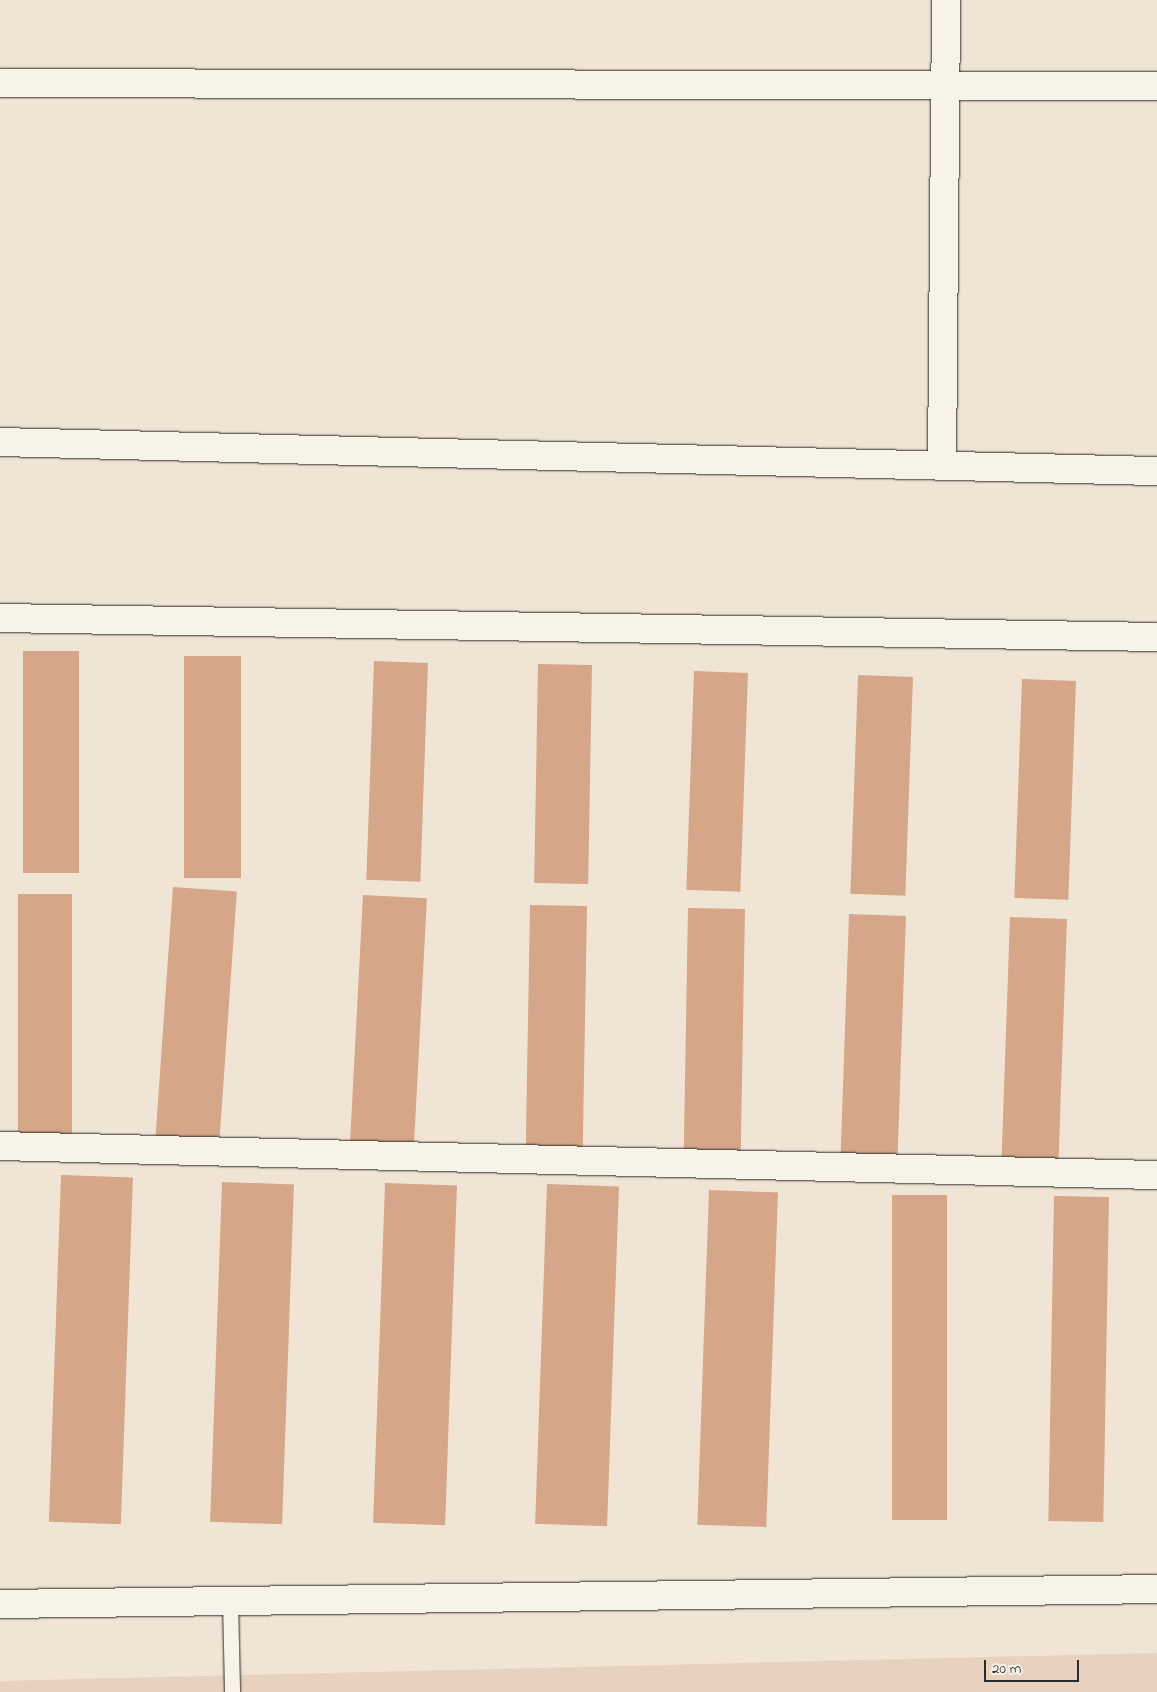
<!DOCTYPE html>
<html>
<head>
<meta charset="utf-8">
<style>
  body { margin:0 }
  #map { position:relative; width:1157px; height:1692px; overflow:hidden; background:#f0e4d5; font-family:"Indie Flower",sans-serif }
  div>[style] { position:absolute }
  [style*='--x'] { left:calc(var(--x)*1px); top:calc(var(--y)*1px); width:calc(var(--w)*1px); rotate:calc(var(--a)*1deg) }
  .built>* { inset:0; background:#e8d1be }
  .building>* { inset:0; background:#d6a689; transform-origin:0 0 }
  .roads { filter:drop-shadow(0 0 1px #2b2b2b) drop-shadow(0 0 1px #2b2b2b) }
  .lane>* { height:15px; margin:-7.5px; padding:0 7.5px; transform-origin:7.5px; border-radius:7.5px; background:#f7f3e8 }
  .street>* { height:28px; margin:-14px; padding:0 14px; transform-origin:14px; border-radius:14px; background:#f7f3e8 }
  .secondary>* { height:28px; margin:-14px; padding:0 14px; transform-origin:14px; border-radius:14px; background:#f7f3e8 }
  span { translate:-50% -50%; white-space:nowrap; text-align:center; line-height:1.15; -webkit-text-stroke:5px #f7f3e8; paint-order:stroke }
  .scale { position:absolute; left:984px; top:1660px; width:95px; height:22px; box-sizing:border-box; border:2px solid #2b2b2b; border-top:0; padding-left:6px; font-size:15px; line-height:18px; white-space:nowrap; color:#2b2b2b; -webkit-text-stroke:4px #f7f3e8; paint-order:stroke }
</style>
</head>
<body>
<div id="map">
  <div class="built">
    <i style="clip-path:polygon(1157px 1653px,1157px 1692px,0 1692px,0 1681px)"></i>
  </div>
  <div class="building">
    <i style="left:23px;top:651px;width:56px;height:222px"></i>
    <i style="left:184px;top:656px;width:57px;height:222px"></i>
    <i style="left:374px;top:661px;width:54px;height:219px;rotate:2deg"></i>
    <i style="left:538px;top:664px;width:54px;height:219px;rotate:1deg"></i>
    <i style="left:694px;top:671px;width:54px;height:219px;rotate:2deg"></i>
    <i style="left:858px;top:675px;width:55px;height:219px;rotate:2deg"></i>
    <i style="left:1022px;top:679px;width:54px;height:219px;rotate:2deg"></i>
    <i style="left:173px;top:887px;width:64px;height:255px;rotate:4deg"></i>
    <i style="left:18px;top:894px;width:54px;height:244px"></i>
    <i style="left:363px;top:895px;width:64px;height:254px;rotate:3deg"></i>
    <i style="left:530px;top:905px;width:57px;height:244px;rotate:1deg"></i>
    <i style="left:688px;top:908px;width:57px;height:244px;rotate:1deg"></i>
    <i style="left:849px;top:914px;width:57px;height:244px;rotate:2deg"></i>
    <i style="left:1010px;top:917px;width:57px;height:244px;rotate:2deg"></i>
    <i style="left:61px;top:1175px;width:72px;height:347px;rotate:2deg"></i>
    <i style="left:222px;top:1182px;width:72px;height:340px;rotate:2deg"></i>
    <i style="left:385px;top:1183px;width:72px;height:340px;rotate:2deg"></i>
    <i style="left:547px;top:1184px;width:72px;height:340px;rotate:2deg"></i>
    <i style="left:709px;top:1190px;width:69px;height:335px;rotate:2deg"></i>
    <i style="left:892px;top:1195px;width:55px;height:325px"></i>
    <i style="left:1054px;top:1196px;width:55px;height:325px;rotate:1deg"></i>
  </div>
  <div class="roads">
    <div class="lane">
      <i style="--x:230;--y:1601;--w:91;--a:88.7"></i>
    </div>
    <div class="street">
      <i style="--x:0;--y:83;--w:1157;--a:0.15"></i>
      <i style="--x:0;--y:442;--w:1157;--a:1.44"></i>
      <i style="--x:942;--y:466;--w:466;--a:-89.5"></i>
      <i style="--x:0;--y:618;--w:1157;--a:0.94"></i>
      <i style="--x:0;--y:1146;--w:1157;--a:1.44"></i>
    </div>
    <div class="secondary">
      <i style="--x:0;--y:1604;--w:1157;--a:-0.74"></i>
    </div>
  </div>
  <div class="scale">20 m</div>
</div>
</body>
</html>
